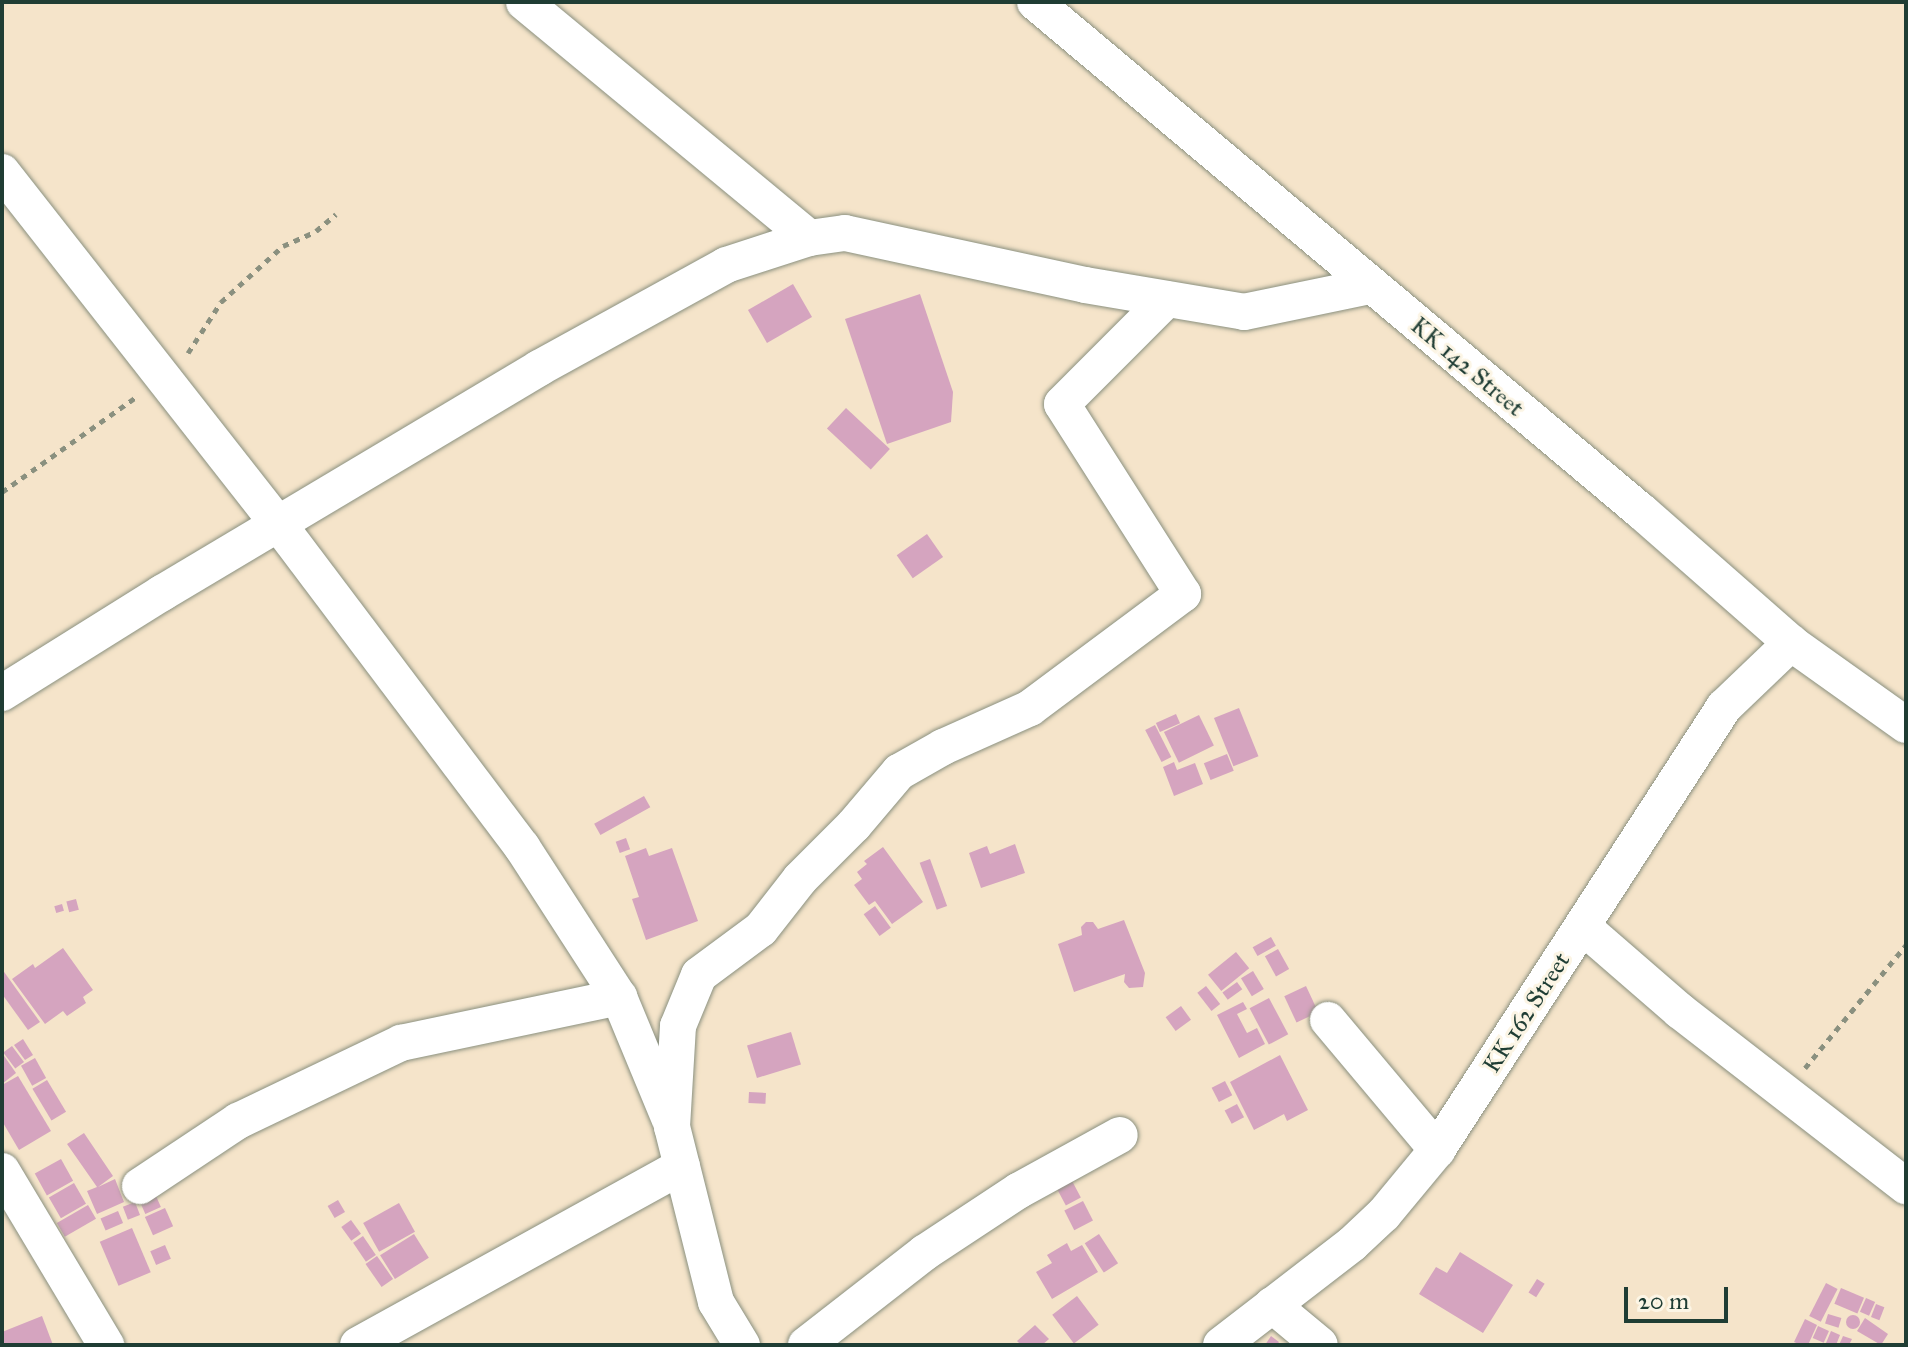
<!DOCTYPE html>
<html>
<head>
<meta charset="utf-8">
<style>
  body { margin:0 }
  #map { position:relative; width:1908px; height:1347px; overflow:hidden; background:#f5e4ca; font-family:"IM FELL Great Primer",serif }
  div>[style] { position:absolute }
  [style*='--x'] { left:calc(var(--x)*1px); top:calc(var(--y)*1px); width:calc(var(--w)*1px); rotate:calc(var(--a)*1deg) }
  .building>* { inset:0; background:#d5a4bf; transform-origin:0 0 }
  .round { border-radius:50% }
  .path>* { height:5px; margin-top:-2.5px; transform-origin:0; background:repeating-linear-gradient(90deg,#8a907f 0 6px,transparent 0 12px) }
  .roads { filter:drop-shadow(0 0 2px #8a907f) drop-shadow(0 0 2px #8a907f) }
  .minor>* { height:36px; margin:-18px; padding:0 18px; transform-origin:18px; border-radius:18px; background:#fff }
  span { translate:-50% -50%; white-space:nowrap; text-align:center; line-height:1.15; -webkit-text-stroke:6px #fcf5e5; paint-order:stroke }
  .street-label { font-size:24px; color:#1f3d34 }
  .frame { position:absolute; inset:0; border:4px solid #1f3d34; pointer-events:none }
  .scale { position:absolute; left:1624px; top:1287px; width:104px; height:36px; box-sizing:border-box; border:4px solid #1f3d34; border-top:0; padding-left:10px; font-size:24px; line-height:28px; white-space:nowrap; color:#1f3d34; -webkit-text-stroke:6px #fcf5e5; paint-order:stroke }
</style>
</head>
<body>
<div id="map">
  <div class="building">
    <i style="left:793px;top:284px;width:38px;height:52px;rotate:60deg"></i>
    <i style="clip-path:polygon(920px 294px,953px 392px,951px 422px,887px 444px,845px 319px)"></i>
    <i style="left:846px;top:408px;width:60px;height:28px;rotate:43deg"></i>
    <i style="left:927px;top:534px;width:28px;height:37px;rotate:55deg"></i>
    <i style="left:1239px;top:708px;width:52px;height:27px;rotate:68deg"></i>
    <i style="left:1176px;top:714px;width:10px;height:22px;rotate:66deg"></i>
    <i style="left:1199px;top:715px;width:34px;height:39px;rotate:64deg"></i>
    <i style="left:1155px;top:725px;width:36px;height:11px;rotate:63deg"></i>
    <i style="left:1227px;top:754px;width:18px;height:25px;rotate:68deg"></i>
    <i style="clip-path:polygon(1174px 762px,1177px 770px,1195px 763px,1203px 784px,1174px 796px,1163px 767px)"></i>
    <i style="left:644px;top:796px;width:13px;height:57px;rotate:61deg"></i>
    <i style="left:626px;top:838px;width:12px;height:11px;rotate:70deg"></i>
    <i style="clip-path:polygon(1015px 844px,1025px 873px,981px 888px,969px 853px,987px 846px,990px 854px)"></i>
    <i style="clip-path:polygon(883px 847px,923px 902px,892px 924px,875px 901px,869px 905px,854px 885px,862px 879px,857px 872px,867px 864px,864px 861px)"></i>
    <i style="clip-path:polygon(646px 848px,649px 856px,672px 848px,698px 921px,646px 940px,632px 899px,639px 897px,625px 856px)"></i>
    <i style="left:930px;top:859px;width:50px;height:11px;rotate:70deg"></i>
    <i style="left:76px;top:899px;width:11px;height:10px;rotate:75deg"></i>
    <i style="left:62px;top:904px;width:7px;height:8px;rotate:74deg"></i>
    <i style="left:875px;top:906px;width:27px;height:14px;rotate:54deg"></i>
    <i style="clip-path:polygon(1124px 920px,1145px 973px,1143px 987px,1129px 988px,1124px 982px,1125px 974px,1074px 992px,1058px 944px,1082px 935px,1081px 927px,1086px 922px,1093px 922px,1098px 929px)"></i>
    <i style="left:1271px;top:937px;width:10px;height:21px;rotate:61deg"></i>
    <i style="clip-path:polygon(63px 948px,93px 990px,83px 997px,86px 1003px,67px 1016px,63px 1011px,45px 1024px,12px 979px,33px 964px,35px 968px)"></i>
    <i style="left:1278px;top:949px;width:23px;height:15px;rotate:61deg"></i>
    <i style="left:1236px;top:952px;width:21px;height:36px;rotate:51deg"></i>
    <i style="clip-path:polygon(2px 969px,40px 1022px,28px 1030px,2px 994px)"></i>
    <i style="left:1253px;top:971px;width:21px;height:14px;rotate:59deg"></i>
    <i style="left:1237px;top:982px;width:9px;height:18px;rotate:54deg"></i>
    <i style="left:1206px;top:986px;width:23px;height:11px;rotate:52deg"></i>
    <i style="left:1306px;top:986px;width:29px;height:24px;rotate:65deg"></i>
    <i style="left:1269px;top:998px;width:41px;height:22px;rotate:62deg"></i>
    <i style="clip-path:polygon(1243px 1002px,1247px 1009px,1237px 1014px,1247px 1033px,1257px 1028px,1265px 1044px,1239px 1058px,1217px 1015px)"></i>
    <i style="left:1181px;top:1006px;width:17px;height:19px;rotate:54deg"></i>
    <i style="left:791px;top:1032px;width:34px;height:46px;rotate:73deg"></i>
    <i style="clip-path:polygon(23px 1039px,33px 1055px,25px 1060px,14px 1045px)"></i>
    <i style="left:12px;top:1046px;width:20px;height:11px;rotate:53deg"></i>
    <i style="clip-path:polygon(2px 1053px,16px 1073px,2px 1084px)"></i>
    <i style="clip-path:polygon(1280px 1055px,1308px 1110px,1287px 1121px,1284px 1114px,1254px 1130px,1230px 1082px)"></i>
    <i style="left:35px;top:1058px;width:23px;height:16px;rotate:61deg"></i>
    <i style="clip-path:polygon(18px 1076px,51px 1131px,19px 1150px,2px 1121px,2px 1085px)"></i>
    <i style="left:47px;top:1080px;width:37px;height:17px;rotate:59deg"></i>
    <i style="left:1225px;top:1081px;width:16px;height:15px;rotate:63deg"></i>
    <i style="left:749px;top:1092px;width:17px;height:11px;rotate:3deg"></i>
    <i style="left:1237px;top:1104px;width:15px;height:14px;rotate:62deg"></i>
    <i style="clip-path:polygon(84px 1133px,113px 1176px,98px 1187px,115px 1179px,124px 1202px,97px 1214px,87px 1191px,97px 1187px,67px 1144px)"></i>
    <i style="left:61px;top:1159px;width:25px;height:30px;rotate:61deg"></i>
    <i style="left:1071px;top:1179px;width:21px;height:17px;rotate:62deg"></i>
    <i style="left:74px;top:1183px;width:24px;height:29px;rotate:60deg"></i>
    <i style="left:156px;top:1196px;width:12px;height:17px;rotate:66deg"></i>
    <i style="left:338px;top:1200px;width:14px;height:12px;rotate:60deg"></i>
    <i style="left:1083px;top:1201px;width:22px;height:21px;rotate:63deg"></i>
    <i style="left:135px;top:1202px;width:14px;height:13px;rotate:69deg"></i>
    <i style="left:399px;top:1203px;width:33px;height:41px;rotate:61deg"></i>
    <i style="left:88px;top:1205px;width:16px;height:36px;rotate:60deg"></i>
    <i style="left:165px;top:1208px;width:20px;height:22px;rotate:66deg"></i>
    <i style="left:118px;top:1211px;width:13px;height:19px;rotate:67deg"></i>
    <i style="left:351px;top:1220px;width:17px;height:12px;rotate:54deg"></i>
    <i style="left:132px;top:1228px;width:48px;height:35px;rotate:67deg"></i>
    <i style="left:414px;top:1234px;width:28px;height:40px;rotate:58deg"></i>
    <i style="left:1099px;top:1234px;width:35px;height:17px;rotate:57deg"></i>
    <i style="left:363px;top:1236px;width:23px;height:12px;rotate:56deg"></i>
    <i style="clip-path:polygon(1067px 1243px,1071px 1251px,1082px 1245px,1098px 1272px,1052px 1299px,1036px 1272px,1052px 1263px,1047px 1255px)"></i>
    <i style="left:165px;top:1245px;width:15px;height:16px;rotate:67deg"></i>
    <i style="clip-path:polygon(1460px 1252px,1513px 1285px,1483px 1333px,1419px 1294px,1436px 1267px,1447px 1273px)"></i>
    <i style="left:377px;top:1256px;width:28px;height:14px;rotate:55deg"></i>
    <i style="left:1537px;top:1279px;width:9px;height:16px;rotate:32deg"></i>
    <i style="left:1826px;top:1283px;width:13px;height:37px;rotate:27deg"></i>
    <i style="left:1841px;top:1288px;width:25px;height:17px;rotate:23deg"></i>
    <i style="left:1077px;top:1296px;width:36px;height:31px;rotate:53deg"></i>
    <i style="left:1866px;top:1298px;width:10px;height:15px;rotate:24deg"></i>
    <i style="left:1876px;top:1304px;width:9px;height:14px;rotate:21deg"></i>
    <i style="left:1828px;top:1314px;width:14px;height:10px;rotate:17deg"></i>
    <i class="round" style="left:1846px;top:1315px;width:14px;height:14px"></i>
    <i style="clip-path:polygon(42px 1316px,53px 1345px,2px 1345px,2px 1332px)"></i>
    <i style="clip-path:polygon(1865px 1318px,1888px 1334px,1881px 1345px,1857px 1331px)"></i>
    <i style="clip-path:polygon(1805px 1319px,1817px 1325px,1808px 1345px,1801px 1345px,1794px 1342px)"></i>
    <i style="clip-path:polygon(1035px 1325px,1049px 1339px,1042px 1345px,1021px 1345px,1017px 1341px)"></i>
    <i style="left:1818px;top:1326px;width:12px;height:13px;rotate:24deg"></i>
    <i style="clip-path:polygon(1831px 1331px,1840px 1335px,1836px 1345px,1826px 1343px)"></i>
    <i style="clip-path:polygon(1271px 1336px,1279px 1342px,1277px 1345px,1265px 1345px)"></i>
    <i style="clip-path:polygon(1843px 1336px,1852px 1339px,1849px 1345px,1839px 1345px)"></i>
  </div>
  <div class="path">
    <i style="--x:188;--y:353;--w:61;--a:-57.1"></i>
    <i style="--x:221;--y:302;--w:84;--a:-42.1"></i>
    <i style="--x:283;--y:246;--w:36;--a:-24"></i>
    <i style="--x:316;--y:231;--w:26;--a:-40"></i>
    <i style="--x:2;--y:492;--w:163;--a:-35.3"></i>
    <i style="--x:1805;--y:1068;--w:159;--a:-50.6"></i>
  </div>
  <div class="roads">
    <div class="minor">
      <i style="--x:524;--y:2;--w:370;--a:39.6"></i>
      <i style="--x:1035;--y:2;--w:793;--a:40.04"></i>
      <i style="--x:1642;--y:512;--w:198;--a:41.3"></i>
      <i style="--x:1791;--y:643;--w:141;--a:35.5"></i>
      <i style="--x:2;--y:172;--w:450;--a:51.9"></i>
      <i style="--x:280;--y:526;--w:402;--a:53"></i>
      <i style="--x:522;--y:847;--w:179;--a:57.1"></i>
      <i style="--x:619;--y:997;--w:131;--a:67.5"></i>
      <i style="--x:2;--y:693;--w:189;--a:-32"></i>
      <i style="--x:162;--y:593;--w:439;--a:-30.8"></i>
      <i style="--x:539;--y:368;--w:213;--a:-28.8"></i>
      <i style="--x:726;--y:265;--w:87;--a:-18"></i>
      <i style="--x:809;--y:238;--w:36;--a:-8"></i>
      <i style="--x:845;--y:233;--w:246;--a:12.2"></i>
      <i style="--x:1085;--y:285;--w:161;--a:9.6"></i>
      <i style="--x:1244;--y:312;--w:129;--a:-11.7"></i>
      <i style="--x:1583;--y:927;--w:128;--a:40.9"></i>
      <i style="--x:1680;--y:1011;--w:286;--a:37.8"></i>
      <i style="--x:1328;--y:1020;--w:170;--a:50"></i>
      <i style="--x:2;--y:1171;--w:203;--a:59.1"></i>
      <i style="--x:140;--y:1186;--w:118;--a:-33.6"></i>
      <i style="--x:238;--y:1121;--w:181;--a:-25.6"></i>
      <i style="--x:401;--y:1043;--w:223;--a:-11.9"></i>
      <i style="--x:1272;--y:1305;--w:62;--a:39.8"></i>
      <i style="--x:358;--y:1345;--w:370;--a:-28.9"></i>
      <i style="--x:742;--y:1345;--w:50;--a:-121.2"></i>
      <i style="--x:716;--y:1302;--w:180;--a:-104.1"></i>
      <i style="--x:672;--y:1127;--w:101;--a:-86.6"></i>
      <i style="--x:678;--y:1026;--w:55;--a:-67.6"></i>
      <i style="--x:699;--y:975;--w:77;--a:-36.6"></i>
      <i style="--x:761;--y:929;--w:63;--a:-52"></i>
      <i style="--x:800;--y:879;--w:76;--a:-45"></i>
      <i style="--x:854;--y:825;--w:70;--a:-49.7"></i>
      <i style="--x:899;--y:772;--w:51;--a:-29.6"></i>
      <i style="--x:943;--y:747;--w:95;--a:-24.1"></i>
      <i style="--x:1030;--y:708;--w:191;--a:-36.7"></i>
      <i style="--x:1183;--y:594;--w:225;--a:-122.5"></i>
      <i style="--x:1062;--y:404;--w:148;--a:-45"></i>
      <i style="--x:806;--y:1345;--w:150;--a:-37.9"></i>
      <i style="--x:924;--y:1253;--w:113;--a:-33.4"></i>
      <i style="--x:1018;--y:1191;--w:116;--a:-28.8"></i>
      <i style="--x:1221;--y:1345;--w:165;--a:-37.6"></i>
      <i style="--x:1352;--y:1244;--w:44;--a:-43.2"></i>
      <i style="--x:1384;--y:1214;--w:83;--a:-50.4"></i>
      <i style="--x:1437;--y:1150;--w:528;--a:-57.06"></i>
      <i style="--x:1724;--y:707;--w:93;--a:-43.7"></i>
    </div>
  </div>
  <div class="street-label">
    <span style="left:1467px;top:367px;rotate:40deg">KK 142 Street</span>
    <span style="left:1527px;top:1013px;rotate:-57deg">KK 162 Street</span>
  </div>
  <div class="frame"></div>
  <div class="scale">20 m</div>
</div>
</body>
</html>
